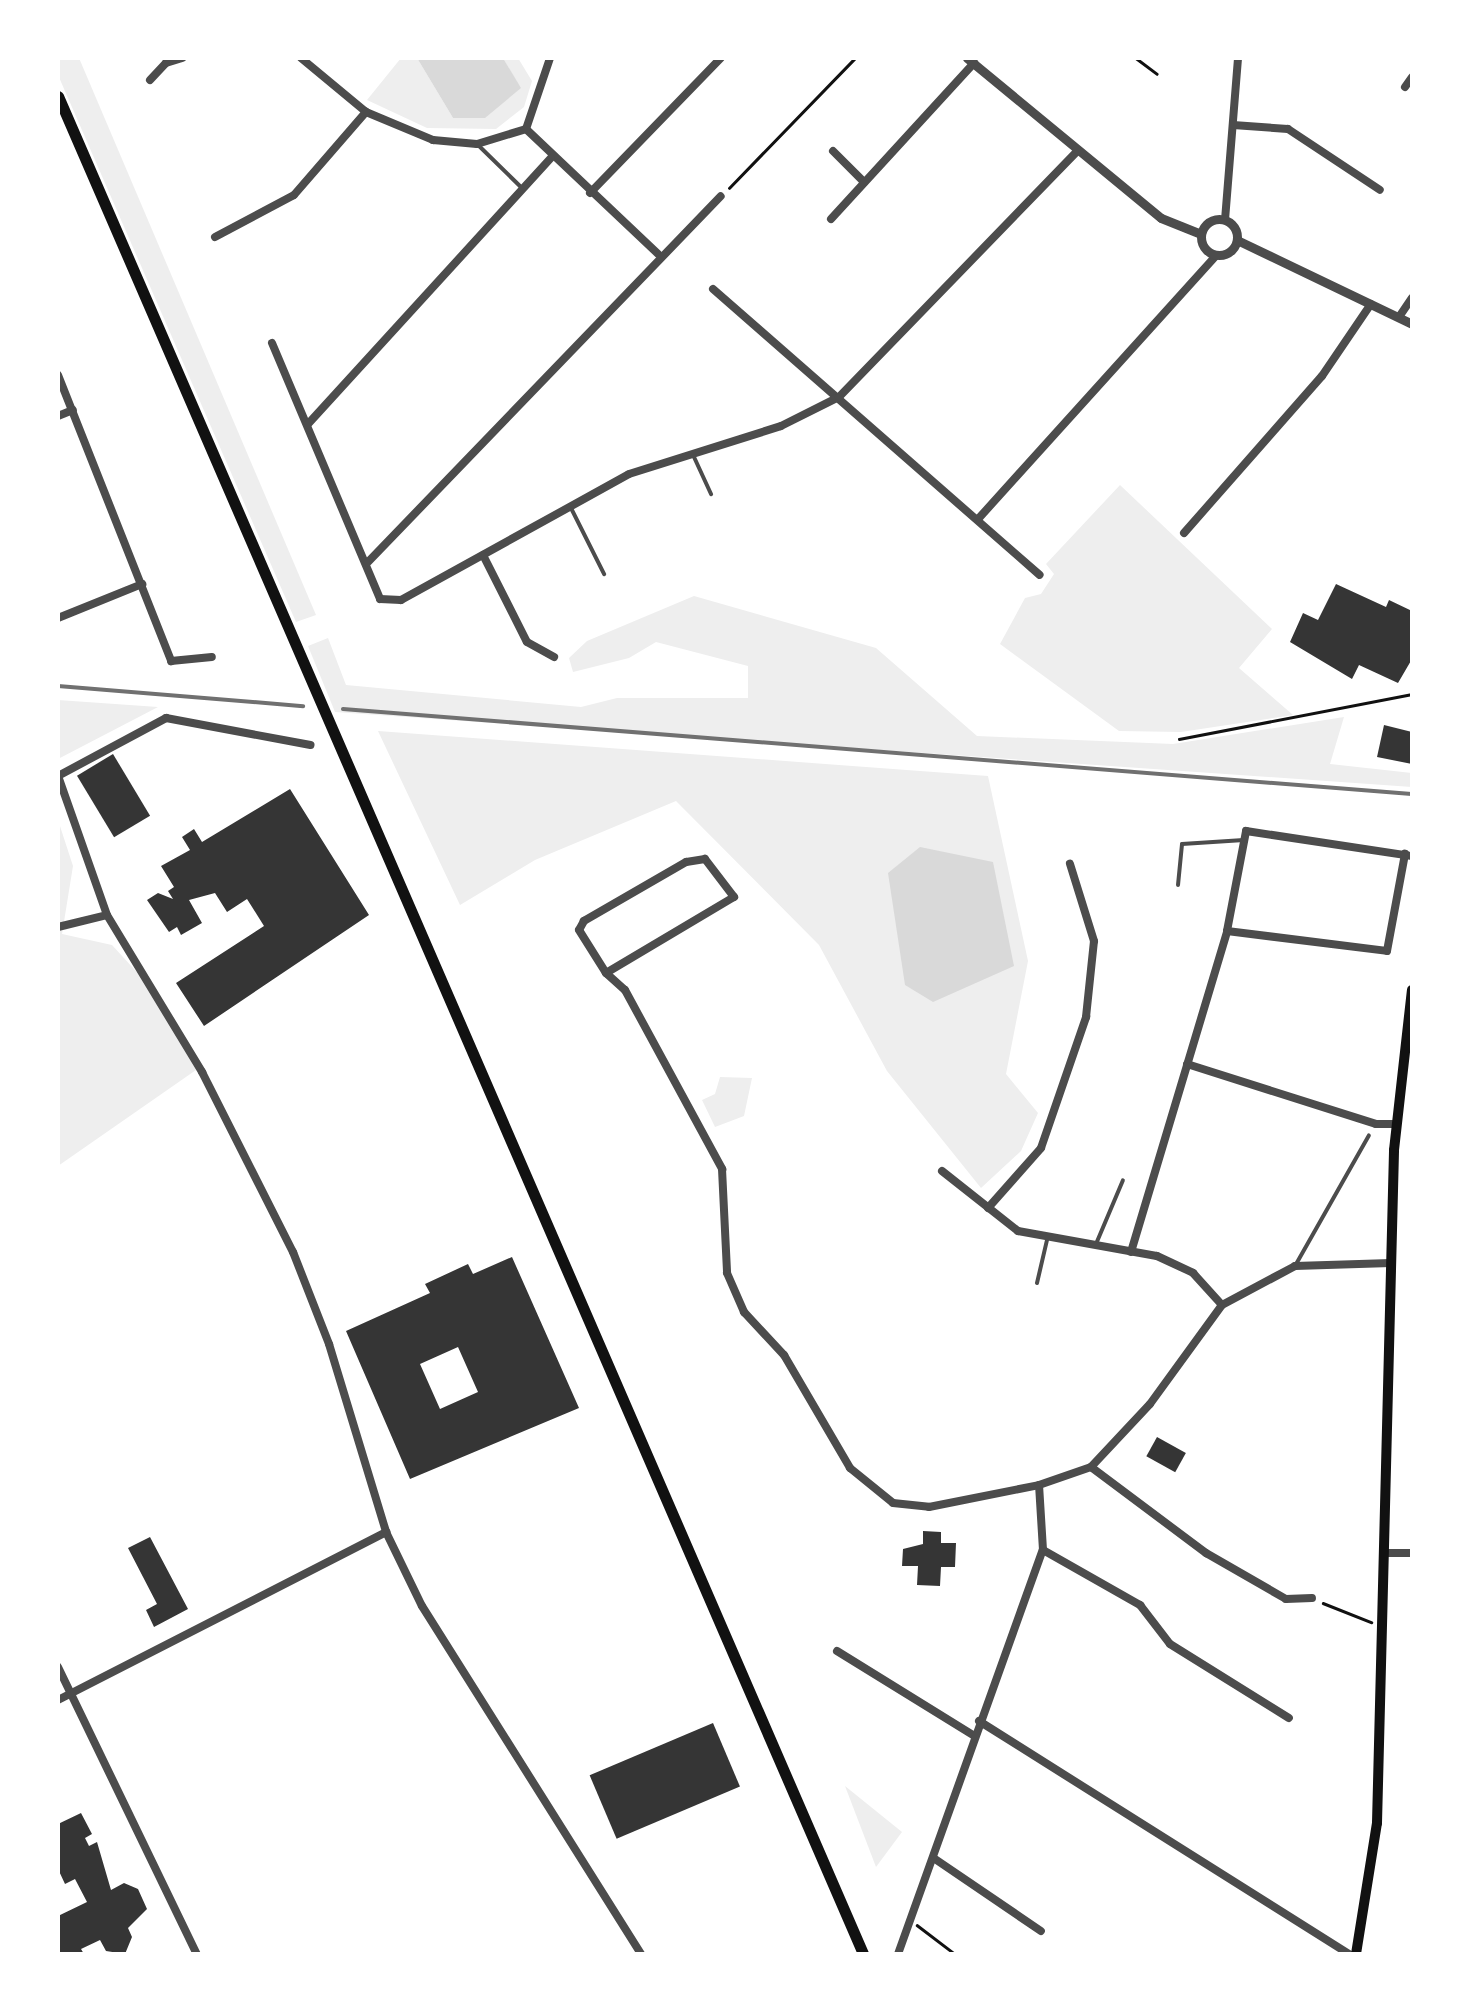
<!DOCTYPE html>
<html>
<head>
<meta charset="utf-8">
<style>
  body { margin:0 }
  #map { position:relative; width:1470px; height:2012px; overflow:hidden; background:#fff; font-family:"Fira Sans Condensed",sans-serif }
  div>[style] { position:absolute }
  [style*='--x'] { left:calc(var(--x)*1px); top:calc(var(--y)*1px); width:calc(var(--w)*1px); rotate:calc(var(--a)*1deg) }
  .green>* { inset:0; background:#eee }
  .water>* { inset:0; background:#d9d9d9 }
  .building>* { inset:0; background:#353535; transform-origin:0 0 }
  .path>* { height:2.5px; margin:-1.25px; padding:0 1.25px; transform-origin:1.25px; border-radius:1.25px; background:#111 }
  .service>* { height:4px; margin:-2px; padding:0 2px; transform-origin:2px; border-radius:2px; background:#4c4c4c }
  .minor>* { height:8px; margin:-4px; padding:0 4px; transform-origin:4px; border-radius:4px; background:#4c4c4c }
  .tertiary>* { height:9px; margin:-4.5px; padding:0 4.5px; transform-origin:4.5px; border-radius:4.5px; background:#4c4c4c }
  .tertiary>.ring { margin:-4.5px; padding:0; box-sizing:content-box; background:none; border:9px solid #4c4c4c; border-radius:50% }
  .secondary>* { height:10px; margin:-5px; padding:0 5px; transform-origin:5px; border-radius:5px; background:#111 }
  .primary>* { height:11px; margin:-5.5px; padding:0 5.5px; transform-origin:5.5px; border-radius:5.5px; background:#111 }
  .rail>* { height:4px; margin:-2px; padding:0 2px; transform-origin:2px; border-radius:2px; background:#707070 }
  span { translate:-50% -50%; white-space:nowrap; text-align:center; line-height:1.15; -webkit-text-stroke:8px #fff; paint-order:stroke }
  .frame { position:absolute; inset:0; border:60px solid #fff; pointer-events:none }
</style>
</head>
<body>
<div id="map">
  <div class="green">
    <i style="clip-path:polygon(58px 58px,79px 58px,316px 615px,296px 622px,58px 75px)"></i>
    <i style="clip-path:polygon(401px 58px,417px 58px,453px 118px,520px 88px,503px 58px,518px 58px,532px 81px,524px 107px,496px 129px,427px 128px,367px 100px)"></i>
    <i style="clip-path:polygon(1120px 485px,1272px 629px,1239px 668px,1293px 715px,1181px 732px,1119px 731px,1000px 644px,1025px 598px,1041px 594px,1054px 574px,1046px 564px)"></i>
    <i style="clip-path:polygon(694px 596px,876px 648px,977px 736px,1173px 744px,1344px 717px,1330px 764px,1412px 773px,1412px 787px,335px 712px,308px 646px,328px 638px,346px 685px,581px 707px,617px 698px,748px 698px,748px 666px,656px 642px,629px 658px,573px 672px,569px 658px,587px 641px)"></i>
    <i style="clip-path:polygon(58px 700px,158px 707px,58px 759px)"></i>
    <i style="clip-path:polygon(378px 731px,988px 776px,1028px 961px,1006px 1074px,1038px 1113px,1021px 1151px,981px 1188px,887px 1071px,819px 945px,676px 801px,535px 860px,460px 905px)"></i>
    <i style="clip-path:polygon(58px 820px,73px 866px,62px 934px,112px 945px,145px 981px,196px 1070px,58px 1166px)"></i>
    <i style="clip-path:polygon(720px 1077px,752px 1078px,744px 1116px,715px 1127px,702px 1100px,715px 1094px)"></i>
    <i style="clip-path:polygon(845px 1786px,902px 1832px,876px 1867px)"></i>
  </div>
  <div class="water">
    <i style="clip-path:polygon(417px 58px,503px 58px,521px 88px,485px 118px,453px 118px)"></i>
    <i style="clip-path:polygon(920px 847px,993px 862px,1014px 966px,933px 1002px,905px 985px,888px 873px)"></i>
  </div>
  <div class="building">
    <i style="clip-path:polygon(1336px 584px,1386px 607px,1389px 600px,1412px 611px,1412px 659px,1398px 683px,1359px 665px,1352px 679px,1290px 642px,1303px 613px,1318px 620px)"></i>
    <i style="clip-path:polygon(1384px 725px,1412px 732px,1412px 764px,1377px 757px)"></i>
    <i style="left:113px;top:754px;width:72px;height:42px;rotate:59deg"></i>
    <i style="clip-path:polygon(290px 789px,369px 915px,204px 1026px,176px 983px,264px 926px,247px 899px,227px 912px,215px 893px,189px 900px,202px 923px,181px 935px,177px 927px,169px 932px,147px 900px,158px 893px,173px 899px,168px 891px,174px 887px,161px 866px,190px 850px,182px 837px,194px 829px,202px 842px)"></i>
    <i style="clip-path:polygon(evenodd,512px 1257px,579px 1408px,410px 1479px,346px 1331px,430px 1293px,425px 1284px,468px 1264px,473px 1274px,512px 1257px,458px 1347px,478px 1392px,440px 1409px,420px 1364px,458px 1347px)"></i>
    <i style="left:1157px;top:1437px;width:33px;height:22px;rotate:29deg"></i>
    <i style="clip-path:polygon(923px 1531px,941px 1532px,941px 1543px,956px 1543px,955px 1567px,941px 1567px,940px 1586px,917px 1585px,918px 1566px,902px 1566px,903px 1549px,923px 1544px)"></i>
    <i style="clip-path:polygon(150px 1537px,188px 1609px,154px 1627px,146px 1610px,157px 1604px,128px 1548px)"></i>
    <i style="left:713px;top:1723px;width:69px;height:134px;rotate:67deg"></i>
    <i style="clip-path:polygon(81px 1813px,92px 1834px,85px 1838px,89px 1846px,97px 1842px,111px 1890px,124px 1883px,138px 1889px,147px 1909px,128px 1928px,132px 1937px,125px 1954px,106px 1951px,100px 1940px,81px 1949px,84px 1954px,58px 1954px,58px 1916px,87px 1902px,75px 1879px,65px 1884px,58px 1869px,58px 1824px)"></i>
  </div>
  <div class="path">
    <i style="--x:1136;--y:58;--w:26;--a:37"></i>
    <i style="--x:729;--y:188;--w:181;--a:-45.9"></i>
    <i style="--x:1179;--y:739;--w:237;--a:-10.9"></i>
    <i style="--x:1323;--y:1603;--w:52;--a:21.6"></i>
    <i style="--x:917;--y:1925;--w:48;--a:37.3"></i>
  </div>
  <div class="service">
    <i style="--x:477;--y:144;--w:64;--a:44.4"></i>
    <i style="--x:694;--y:457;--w:41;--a:65.3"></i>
    <i style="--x:571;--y:508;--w:74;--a:63.4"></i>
    <i style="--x:1178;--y:885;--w:41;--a:-84.4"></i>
    <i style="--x:1182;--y:844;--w:62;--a:-3.7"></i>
    <i style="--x:1096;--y:1244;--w:69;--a:-67.1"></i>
    <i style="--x:1295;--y:1266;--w:150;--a:-60.5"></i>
    <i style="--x:1037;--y:1283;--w:44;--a:-76.9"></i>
  </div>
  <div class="minor">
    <i style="--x:301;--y:58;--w:85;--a:39.7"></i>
    <i style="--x:366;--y:112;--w:73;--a:22.7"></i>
    <i style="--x:433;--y:140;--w:44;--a:5.2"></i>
    <i style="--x:477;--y:144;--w:51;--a:-17"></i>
    <i style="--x:150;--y:80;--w:23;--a:-47"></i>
    <i style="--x:166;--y:63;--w:17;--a:-17"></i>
    <i style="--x:1405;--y:87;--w:12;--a:-55"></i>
    <i style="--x:1233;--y:125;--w:55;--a:4.2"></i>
    <i style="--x:1288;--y:129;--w:110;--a:33.5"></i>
    <i style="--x:526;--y:129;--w:182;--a:43.4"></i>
    <i style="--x:526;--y:129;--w:75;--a:-71.3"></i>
    <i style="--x:833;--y:151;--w:44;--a:45"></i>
    <i style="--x:590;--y:193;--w:188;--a:-45.9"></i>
    <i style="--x:831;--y:219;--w:212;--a:-47.5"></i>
    <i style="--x:1225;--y:220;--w:163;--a:-85.4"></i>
    <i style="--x:215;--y:237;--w:89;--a:-28"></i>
    <i style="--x:294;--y:195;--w:110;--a:-49.1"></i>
    <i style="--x:713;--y:289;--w:434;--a:41.2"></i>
    <i style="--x:1399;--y:317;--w:23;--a:-56"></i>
    <i style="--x:272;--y:343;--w:278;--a:67.1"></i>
    <i style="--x:380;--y:599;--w:21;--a:3"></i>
    <i style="--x:401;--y:600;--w:260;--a:-28.9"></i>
    <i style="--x:629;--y:474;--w:159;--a:-17.5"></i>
    <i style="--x:781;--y:426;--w:65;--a:-26.6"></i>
    <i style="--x:839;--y:397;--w:342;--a:-45.9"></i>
    <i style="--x:58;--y:375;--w:308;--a:68.4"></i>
    <i style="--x:171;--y:661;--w:41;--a:-5.6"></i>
    <i style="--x:58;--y:416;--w:16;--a:-22"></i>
    <i style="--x:308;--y:424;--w:360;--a:-47.6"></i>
    <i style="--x:979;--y:518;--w:353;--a:-47.9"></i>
    <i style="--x:1184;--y:533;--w:209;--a:-48.7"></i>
    <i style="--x:1322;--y:376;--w:87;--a:-55.8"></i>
    <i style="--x:483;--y:555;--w:97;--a:63.2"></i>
    <i style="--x:527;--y:642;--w:31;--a:29"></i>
    <i style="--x:368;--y:562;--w:508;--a:-46.04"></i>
    <i style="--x:58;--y:618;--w:91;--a:-22"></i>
    <i style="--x:107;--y:915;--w:147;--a:-109.4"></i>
    <i style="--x:58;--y:776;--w:123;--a:-28.2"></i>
    <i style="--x:166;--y:718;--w:147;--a:10.6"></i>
    <i style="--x:58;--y:927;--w:50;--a:-13.8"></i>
    <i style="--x:107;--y:915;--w:184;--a:58.8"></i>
    <i style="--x:202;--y:1072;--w:202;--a:63.2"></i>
    <i style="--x:293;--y:1252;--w:99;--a:68.6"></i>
    <i style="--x:329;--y:1344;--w:196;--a:73.1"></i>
    <i style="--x:386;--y:1532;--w:82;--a:64.1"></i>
    <i style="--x:422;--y:1606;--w:411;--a:57.8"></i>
    <i style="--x:1227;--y:931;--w:161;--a:7.1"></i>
    <i style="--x:1387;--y:951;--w:99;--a:-79.5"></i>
    <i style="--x:606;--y:973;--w:149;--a:-30.7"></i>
    <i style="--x:734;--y:897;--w:48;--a:-127.3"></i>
    <i style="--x:705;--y:859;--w:19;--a:171"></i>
    <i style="--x:686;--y:862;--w:118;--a:150"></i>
    <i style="--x:584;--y:921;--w:10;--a:119"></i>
    <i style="--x:579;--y:930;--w:51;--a:57.9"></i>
    <i style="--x:606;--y:973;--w:25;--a:42"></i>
    <i style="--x:625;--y:990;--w:204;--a:61.5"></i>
    <i style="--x:722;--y:1169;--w:104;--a:87.2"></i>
    <i style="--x:727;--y:1273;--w:43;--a:66.4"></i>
    <i style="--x:744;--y:1312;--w:59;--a:47.1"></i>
    <i style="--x:784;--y:1355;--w:131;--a:59.7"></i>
    <i style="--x:850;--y:1468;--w:55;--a:39.1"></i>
    <i style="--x:893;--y:1503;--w:36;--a:6"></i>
    <i style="--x:929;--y:1507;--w:112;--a:-11.3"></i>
    <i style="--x:1187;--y:1064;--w:198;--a:17.6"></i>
    <i style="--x:1376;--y:1124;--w:20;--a:0"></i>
    <i style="--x:942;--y:1171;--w:97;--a:38.3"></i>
    <i style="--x:1018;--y:1231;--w:141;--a:10.2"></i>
    <i style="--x:1157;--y:1256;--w:40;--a:25"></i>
    <i style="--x:1193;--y:1273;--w:43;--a:47.8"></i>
    <i style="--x:988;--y:1208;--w:80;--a:-48.5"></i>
    <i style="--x:1041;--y:1148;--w:139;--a:-71"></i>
    <i style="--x:1086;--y:1017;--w:76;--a:-84"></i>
    <i style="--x:1094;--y:941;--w:81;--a:-107.3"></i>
    <i style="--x:1131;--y:1252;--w:335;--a:-73.3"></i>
    <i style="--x:1227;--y:931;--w:102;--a:-79.2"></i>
    <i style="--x:1246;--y:831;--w:168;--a:8.6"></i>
    <i style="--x:1091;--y:1467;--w:144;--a:36.8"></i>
    <i style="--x:1206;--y:1553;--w:92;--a:29.9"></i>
    <i style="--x:1286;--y:1599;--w:26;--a:-2"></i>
    <i style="--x:1043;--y:1550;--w:112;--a:29.6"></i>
    <i style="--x:1140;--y:1605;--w:49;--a:52.4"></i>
    <i style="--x:1170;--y:1644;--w:140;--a:31.9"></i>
    <i style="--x:1386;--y:1553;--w:26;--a:0"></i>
    <i style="--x:837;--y:1651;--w:160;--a:31.7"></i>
    <i style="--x:58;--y:1667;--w:319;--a:64.2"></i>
    <i style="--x:58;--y:1700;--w:369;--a:-27.1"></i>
    <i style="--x:979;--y:1721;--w:437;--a:32.2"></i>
    <i style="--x:935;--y:1859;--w:128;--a:34.2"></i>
    <i style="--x:898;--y:1954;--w:429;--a:-70.3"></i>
    <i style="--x:1043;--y:1550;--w:65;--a:-93.5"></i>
    <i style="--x:1039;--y:1485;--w:55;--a:-19.1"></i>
    <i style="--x:1091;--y:1467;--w:86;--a:-46.9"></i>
    <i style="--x:1150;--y:1404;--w:122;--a:-54"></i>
    <i style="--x:1222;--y:1305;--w:83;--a:-28.1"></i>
    <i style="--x:1295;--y:1266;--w:96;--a:-1.8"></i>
  </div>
  <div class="tertiary">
    <i style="--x:967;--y:58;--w:251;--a:39.5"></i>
    <i style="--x:1161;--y:218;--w:43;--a:21.8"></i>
    <i class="ring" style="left:1201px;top:219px;width:27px;height:27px"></i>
    <i style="--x:1237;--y:240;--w:194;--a:25.6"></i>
  </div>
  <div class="secondary">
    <i style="--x:1356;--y:1954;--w:133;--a:-80.9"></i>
    <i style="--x:1377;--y:1823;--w:673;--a:-88.55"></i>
    <i style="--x:1394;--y:1150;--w:161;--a:-83.6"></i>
  </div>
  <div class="primary">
    <i style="--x:58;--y:96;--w:2025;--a:66.57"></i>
  </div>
  <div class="rail">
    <i style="--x:58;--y:686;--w:246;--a:4.7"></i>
    <i style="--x:343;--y:709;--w:1072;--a:4.55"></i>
  </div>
  <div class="frame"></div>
</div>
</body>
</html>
